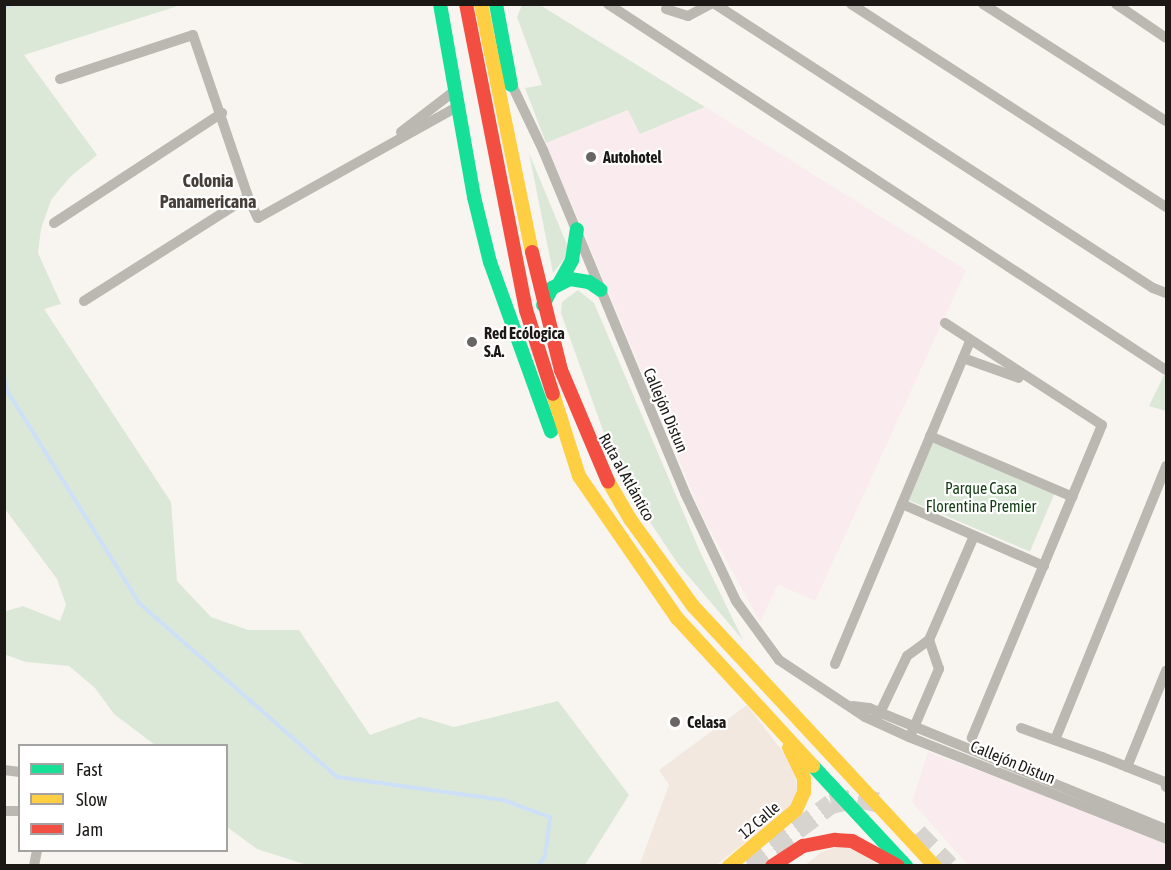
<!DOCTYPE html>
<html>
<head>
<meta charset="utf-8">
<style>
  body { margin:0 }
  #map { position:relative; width:1171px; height:870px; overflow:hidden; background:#f8f4f0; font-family:"Asap Condensed",sans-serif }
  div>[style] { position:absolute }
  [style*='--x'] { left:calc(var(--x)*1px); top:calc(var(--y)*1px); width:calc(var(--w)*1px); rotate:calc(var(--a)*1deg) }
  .built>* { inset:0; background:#f2e8df }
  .industrial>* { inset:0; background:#faebee }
  .green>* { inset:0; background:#dce8d7; transform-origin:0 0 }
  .stream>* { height:4px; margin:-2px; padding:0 2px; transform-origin:2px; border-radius:2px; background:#cde0f7 }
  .highway-tunnel>* { height:20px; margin-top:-10px; transform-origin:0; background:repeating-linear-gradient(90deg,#d7d3cf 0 20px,transparent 0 30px) }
  .street>* { height:10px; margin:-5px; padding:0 5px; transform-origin:5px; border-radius:5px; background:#bbb8b2 }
  .fast>* { height:14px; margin:-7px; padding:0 7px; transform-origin:7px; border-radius:7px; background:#16e098 }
  .slow>* { height:14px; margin:-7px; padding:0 7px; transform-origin:7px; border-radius:7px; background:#ffcf43 }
  .jam>* { height:14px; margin:-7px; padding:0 7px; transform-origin:7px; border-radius:7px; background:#f24e42 }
  .dots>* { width:16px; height:16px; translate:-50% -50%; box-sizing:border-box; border:3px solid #fff; border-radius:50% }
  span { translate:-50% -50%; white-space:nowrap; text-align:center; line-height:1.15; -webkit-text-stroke:4.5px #fff; paint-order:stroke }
  .poi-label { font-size:16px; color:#1b1816; font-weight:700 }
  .left { translate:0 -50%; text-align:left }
  .street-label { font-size:16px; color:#1b1816 }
  .park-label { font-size:16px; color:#133e11 }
  .neighbourhood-label { font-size:18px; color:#453e39; font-weight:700 }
  .frame { position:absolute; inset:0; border:6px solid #1b1816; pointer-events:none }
  .legend { position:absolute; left:18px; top:744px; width:210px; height:108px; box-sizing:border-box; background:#fff; border:2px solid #a4a3a2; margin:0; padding:8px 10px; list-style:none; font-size:18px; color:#1b1816 }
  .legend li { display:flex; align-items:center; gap:12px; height:30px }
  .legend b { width:30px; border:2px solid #a4a3a2 }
</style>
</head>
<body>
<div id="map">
  <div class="built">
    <i style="clip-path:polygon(747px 705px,796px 769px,797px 793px,791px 807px,716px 865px,639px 866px,669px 785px,659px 770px)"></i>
    <i style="clip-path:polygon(841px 845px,863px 850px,878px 865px,804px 866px,820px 853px)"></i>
  </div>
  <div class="industrial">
    <i style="clip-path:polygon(705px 107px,966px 270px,815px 601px,778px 584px,760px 622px,702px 515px,546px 143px,628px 110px,641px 134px)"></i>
    <i style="clip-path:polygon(928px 752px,1138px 830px,1166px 845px,1166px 865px,968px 865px,912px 802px)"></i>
  </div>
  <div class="green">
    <i style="clip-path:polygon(5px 4px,181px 5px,24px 55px,97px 155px,70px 177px,51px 200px,41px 229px,38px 253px,61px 304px,44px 309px,171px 502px,177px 581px,211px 617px,248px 630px,299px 630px,370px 735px,420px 717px,454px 727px,558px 701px,629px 795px,585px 865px,310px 866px,257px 849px,227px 827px,226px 746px,155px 745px,114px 714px,95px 688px,69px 666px,26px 662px,6px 655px,6px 611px,23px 606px,60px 621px,66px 605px,57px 579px,5px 509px)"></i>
    <i style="clip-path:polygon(522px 5px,540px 5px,705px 107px,640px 134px,628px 110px,546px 143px,525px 88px,542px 85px,517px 17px)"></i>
    <i style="clip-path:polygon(529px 153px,570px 252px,553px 273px)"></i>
    <i style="clip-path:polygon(578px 290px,594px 303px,701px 554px,743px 640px,678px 564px,640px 507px,610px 450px,561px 313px,562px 302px)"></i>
    <i style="clip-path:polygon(1166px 371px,1166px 411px,1149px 406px)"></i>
    <i style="left:933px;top:442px;width:132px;height:63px;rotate:23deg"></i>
  </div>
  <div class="stream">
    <i style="--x:4;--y:7;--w:9;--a:-21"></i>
    <i style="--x:4;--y:376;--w:13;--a:81"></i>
    <i style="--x:6;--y:389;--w:252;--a:58.1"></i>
    <i style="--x:139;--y:603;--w:264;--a:41.3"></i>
    <i style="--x:337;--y:777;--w:168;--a:7.9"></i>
    <i style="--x:503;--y:800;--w:50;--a:19.9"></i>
    <i style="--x:550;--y:817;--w:39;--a:97"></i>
    <i style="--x:545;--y:856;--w:12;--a:125"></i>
  </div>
  <div class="highway-tunnel">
    <i style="--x:917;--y:833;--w:46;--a:45.9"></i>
    <i style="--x:749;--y:866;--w:103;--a:-37.1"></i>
    <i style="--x:831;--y:804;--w:28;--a:-13"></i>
    <i style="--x:858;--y:798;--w:27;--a:13"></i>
  </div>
  <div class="street">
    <i style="--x:608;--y:4;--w:667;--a:33.26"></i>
    <i style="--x:715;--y:4;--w:522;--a:32.96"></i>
    <i style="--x:1153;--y:288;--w:14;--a:21"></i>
    <i style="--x:851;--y:4;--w:375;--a:32.8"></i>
    <i style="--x:983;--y:4;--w:217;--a:32.6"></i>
    <i style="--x:1116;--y:4;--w:60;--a:34.2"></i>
    <i style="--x:666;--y:9;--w:23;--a:18"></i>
    <i style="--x:688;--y:16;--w:26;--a:-28"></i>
    <i style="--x:60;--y:79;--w:140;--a:-18.3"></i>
    <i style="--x:193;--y:35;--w:171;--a:71.2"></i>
    <i style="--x:248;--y:197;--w:23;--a:65"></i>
    <i style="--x:258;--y:218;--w:229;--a:-29.2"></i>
    <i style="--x:510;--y:81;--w:76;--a:64.4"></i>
    <i style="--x:543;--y:150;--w:371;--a:67.5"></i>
    <i style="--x:685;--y:493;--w:119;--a:64.7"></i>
    <i style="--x:736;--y:601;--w:73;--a:53.9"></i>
    <i style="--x:779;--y:660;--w:103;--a:33.5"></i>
    <i style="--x:865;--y:717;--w:48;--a:24.4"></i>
    <i style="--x:909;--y:737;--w:277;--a:21.6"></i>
    <i style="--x:401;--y:132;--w:69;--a:-37.4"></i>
    <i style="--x:54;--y:223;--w:201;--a:-33.2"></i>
    <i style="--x:84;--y:301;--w:194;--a:-32.4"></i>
    <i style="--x:945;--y:323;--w:187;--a:33"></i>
    <i style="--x:1102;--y:425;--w:339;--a:112.6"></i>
    <i style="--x:963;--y:358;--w:59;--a:19.7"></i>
    <i style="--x:930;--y:436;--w:155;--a:23.1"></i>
    <i style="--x:902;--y:504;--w:155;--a:23.6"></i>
    <i style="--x:835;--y:664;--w:350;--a:-67.3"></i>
    <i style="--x:853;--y:706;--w:16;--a:7"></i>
    <i style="--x:869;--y:708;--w:321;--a:22.2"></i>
    <i style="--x:877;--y:719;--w:70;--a:-64.5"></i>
    <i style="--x:907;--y:656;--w:27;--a:-36"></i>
    <i style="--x:929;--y:640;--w:113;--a:-66.6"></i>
    <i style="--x:1021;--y:728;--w:86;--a:19.7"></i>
    <i style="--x:1102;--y:757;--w:68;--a:21.6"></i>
    <i style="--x:1165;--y:782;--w:5;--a:79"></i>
    <i style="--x:912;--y:732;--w:69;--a:-66.8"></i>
    <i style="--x:939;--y:669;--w:31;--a:-109"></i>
    <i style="--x:1055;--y:740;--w:296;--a:-67.9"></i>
    <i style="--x:1127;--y:767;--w:104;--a:-67.9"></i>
    <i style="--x:4;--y:770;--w:16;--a:7"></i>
    <i style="--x:4;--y:811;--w:16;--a:0"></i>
    <i style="--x:34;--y:866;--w:16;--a:-79"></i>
  </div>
  <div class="fast">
    <i style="--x:440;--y:4;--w:196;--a:80"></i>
    <i style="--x:474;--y:197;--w:67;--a:76.2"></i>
    <i style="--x:490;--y:262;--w:180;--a:70.2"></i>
    <i style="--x:496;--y:4;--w:82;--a:79.5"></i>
    <i style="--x:560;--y:282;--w:25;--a:-61"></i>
    <i style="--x:572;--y:260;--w:31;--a:-81"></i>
    <i style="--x:543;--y:305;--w:19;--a:-62"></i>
    <i style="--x:552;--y:288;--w:20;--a:-27"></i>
    <i style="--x:570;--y:279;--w:19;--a:9"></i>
    <i style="--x:589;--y:282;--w:14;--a:34"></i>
    <i style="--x:813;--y:766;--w:137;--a:47.1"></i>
  </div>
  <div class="slow">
    <i style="--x:481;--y:4;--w:253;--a:78.4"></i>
    <i style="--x:553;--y:394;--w:86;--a:72.4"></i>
    <i style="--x:579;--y:476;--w:173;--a:55.4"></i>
    <i style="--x:677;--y:618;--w:201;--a:47.4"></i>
    <i style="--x:608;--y:481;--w:44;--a:59.9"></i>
    <i style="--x:630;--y:519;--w:107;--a:54.1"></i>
    <i style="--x:693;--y:606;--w:355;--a:47.1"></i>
    <i style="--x:729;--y:866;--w:87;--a:-39.9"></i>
    <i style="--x:796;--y:810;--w:20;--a:-66"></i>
    <i style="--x:804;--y:792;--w:14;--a:-90"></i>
    <i style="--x:804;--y:778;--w:34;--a:-116"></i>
  </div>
  <div class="jam">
    <i style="--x:466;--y:4;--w:312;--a:78.9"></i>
    <i style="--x:526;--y:310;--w:88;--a:72.2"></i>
    <i style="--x:532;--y:252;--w:122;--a:76.2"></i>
    <i style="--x:561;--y:370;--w:121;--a:67.1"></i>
    <i style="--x:772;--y:866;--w:37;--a:-33"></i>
    <i style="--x:803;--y:846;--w:33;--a:-11"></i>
    <i style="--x:835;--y:840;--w:17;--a:3"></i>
    <i style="--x:852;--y:841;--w:52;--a:28.5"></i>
  </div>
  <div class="dots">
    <i style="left:591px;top:157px;background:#686562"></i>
    <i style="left:472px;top:342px;background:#686562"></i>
    <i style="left:675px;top:722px;background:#686562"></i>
  </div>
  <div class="poi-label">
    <span class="left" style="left:603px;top:157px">Autohotel</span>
    <span class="left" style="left:484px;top:342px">Red Ecólogica<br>S.A.</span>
    <span class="left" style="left:687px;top:722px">Celasa</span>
  </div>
  <div class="street-label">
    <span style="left:666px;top:410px;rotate:67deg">Callejón Distun</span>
    <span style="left:627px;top:477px;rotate:61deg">Ruta al Atlántico</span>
    <span style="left:1013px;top:762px;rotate:22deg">Callejón Distun</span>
    <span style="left:759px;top:820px;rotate:-40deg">12 Calle</span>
  </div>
  <div class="park-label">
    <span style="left:981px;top:497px">Parque Casa<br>Florentina Premier</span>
  </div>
  <div class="neighbourhood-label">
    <span style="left:208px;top:192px">Colonia<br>Panamericana</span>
  </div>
  <div class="frame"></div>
  <ul class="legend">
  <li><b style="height:8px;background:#16e098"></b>Fast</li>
  <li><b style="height:8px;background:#ffcf43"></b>Slow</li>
  <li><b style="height:8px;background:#f24e42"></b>Jam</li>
  </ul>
</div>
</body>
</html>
